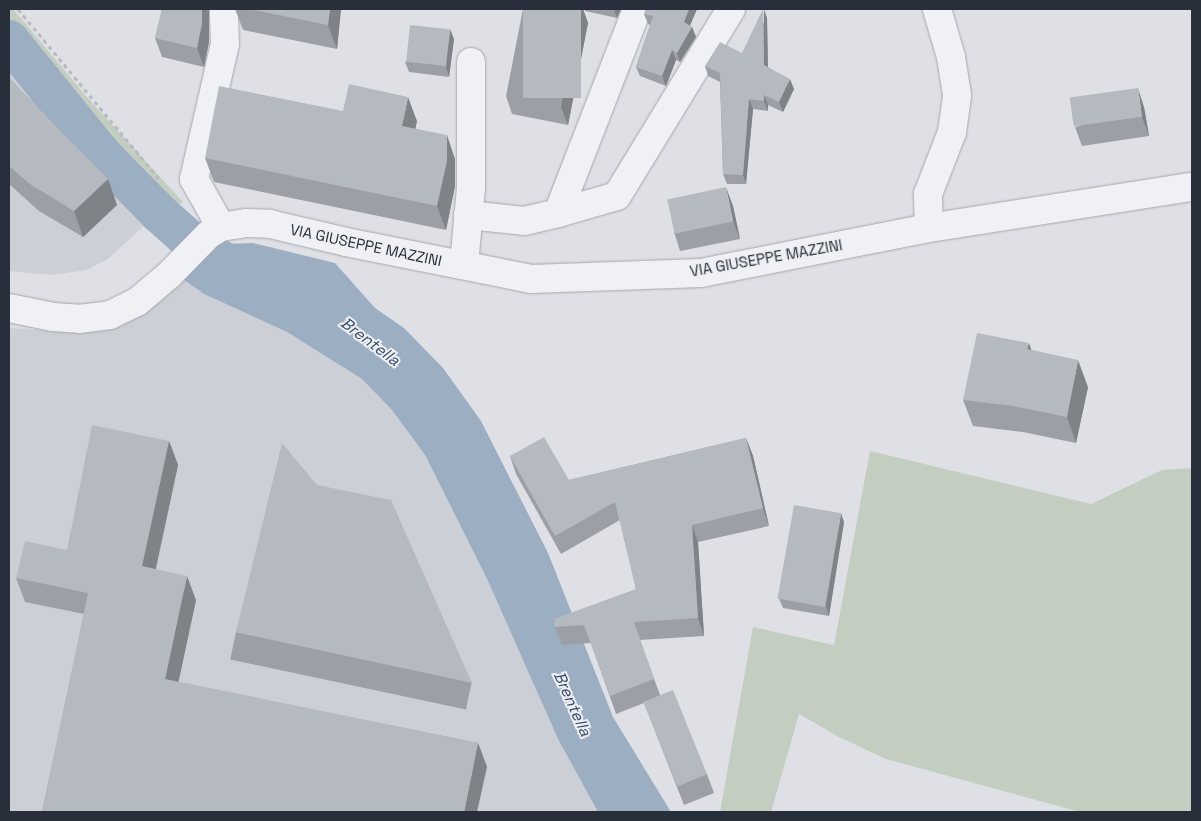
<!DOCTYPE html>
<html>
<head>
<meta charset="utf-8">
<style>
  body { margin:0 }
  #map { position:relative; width:1201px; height:821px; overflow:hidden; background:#dee0e5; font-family:"Space Grotesk",sans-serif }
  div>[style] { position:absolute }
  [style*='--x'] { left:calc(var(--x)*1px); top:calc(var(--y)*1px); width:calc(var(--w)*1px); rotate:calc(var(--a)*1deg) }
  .built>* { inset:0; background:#ccd0d6 }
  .green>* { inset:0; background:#c3cec0 }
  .water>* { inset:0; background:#9caec2 }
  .canal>* { height:40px; margin:-20px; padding:0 20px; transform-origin:20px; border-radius:20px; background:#9caec2 }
  .path>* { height:3px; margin-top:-1.5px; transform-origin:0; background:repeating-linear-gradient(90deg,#b8bbc0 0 4px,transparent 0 8px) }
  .roads { filter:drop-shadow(0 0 1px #a4a7ae) drop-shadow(0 0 1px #a4a7ae) }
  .minor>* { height:28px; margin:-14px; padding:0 14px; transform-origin:14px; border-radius:14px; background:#f0f1f4 }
  .wall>* { inset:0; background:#9ca0a6; transform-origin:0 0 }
  .shaded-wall>* { inset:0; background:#7f8287 }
  .building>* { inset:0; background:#b5bac1; transform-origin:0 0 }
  span { translate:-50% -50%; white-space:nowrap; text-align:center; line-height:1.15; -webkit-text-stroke:4px #edeff3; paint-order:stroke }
  .street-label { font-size:15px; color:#292f3a }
  .water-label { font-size:16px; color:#384d69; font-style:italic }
  .frame { position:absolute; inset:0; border:10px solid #292f3a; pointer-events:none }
</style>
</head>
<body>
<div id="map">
  <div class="built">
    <i style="clip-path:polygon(9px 60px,148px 222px,108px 259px,87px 270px,51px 275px,9px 271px)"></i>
    <i style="clip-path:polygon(177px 275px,204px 294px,287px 332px,362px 379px,392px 410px,425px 455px,488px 581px,558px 739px,598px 812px,9px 812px,9px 328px,54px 331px,101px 325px)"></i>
  </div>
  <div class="green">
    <i style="clip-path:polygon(9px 9px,13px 9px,86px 96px,183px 202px,148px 222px,9px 60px)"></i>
    <i style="clip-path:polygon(870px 451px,1091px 504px,1162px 470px,1192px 468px,1192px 812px,1080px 812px,886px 759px,839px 737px,799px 714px,771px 812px,720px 812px,753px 627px,834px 645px)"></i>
  </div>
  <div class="water">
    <i style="clip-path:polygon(253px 243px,335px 263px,375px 308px,404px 328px,443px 368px,481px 421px,548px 553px,613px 717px,671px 812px,598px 812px,558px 739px,488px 581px,425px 455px,392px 410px,362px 379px,287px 332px,204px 294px,177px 275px,196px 258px,225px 244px)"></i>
  </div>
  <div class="canal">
    <i style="--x:9;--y:40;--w:149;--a:51"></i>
    <i style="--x:103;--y:156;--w:80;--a:45.5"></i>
    <i style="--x:159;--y:213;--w:50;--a:41.7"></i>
    <i style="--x:196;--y:246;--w:43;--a:29.6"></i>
  </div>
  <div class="path">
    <i style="--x:18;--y:9;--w:222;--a:50.3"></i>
  </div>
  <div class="roads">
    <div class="minor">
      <i style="--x:558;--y:213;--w:61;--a:-16.1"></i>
      <i style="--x:617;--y:196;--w:219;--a:-58.6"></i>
      <i style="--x:468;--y:215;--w:56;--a:6.1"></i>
      <i style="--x:524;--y:221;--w:35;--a:-13"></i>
      <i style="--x:558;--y:213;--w:219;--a:-68.8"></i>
      <i style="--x:221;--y:227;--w:55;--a:-119.4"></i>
      <i style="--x:194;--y:179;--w:139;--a:-77.1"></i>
      <i style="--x:225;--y:44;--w:35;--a:-92"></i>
      <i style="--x:929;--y:228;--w:34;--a:-92"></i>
      <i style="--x:928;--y:194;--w:66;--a:-68.8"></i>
      <i style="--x:952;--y:132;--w:37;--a:-82"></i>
      <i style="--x:957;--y:95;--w:38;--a:-99"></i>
      <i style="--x:951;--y:57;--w:50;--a:-106.3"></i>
      <i style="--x:464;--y:265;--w:77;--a:-84.8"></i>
      <i style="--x:471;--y:188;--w:126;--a:-90"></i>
      <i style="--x:9;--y:308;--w:45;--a:11.6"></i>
      <i style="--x:53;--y:317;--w:26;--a:4"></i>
      <i style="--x:79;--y:319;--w:31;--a:-7"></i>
      <i style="--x:110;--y:315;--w:30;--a:-26"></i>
      <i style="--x:137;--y:302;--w:42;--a:-40.2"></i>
      <i style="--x:169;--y:275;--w:56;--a:-45.7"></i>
      <i style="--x:208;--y:235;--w:15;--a:-32"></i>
      <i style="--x:221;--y:227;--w:26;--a:-9"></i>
      <i style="--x:247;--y:223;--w:23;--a:2"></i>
      <i style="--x:270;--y:224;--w:78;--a:13.3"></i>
      <i style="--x:346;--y:242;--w:189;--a:11.3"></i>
      <i style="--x:531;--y:279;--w:170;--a:-2"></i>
      <i style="--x:701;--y:273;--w:232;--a:-11.2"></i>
      <i style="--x:929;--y:228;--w:266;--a:-8.9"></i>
    </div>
  </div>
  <div class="wall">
    <i style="clip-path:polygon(162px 9px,209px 9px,209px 42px,204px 67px,162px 57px,155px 38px)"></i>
    <i style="clip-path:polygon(235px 9px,341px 9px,337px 49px,243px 30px)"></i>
    <i style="clip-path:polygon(523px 9px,583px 9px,588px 23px,568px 125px,512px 114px,506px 96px)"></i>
    <i style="clip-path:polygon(585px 9px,621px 9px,617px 18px,585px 11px)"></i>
    <i style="clip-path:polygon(646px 9px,697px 9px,690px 26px,692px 27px,696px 37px,680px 62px,676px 60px,666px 86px,640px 76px,636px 67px,650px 25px,648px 24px,644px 14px)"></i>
    <i style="clip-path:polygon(767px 18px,768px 67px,794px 89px,783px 112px,768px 105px,768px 111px,753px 109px,746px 184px,727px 184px,723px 174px,720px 82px,708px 76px,705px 66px,742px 53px)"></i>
    <i style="clip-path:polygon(454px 39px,449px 77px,409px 72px,405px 62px)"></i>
    <i style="clip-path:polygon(9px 78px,108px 179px,117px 205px,83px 237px,39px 211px,9px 184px)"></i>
    <i style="clip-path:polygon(1144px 107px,1149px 136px,1082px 146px,1075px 127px)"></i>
    <i style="clip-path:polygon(343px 111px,417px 121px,415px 128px,455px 159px,455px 186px,446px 230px,214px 182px,205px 158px)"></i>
    <i style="clip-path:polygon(733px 206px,740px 239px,680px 251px,674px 232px)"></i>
    <i style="clip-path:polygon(1031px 350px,1088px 387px,1076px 443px,1023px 432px,973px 426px,963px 400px)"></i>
    <i style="clip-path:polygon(746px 438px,753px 456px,769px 526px,698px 542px,704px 636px,640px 640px,660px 695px,707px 774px,714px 793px,684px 805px,644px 703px,616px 714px,591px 643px,562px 645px,555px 627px,636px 589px,620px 520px,561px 554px,516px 474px,510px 456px,569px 480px)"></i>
    <i style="clip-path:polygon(169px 441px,178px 465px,156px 569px,196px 600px,178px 682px,478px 743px,487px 767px,42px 812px,84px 614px,25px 602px,16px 578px,67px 550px)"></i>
    <i style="clip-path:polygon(844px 522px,829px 616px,783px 608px,779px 599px)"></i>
    <i style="left:236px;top:632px;width:241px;height:28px;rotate:12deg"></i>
  </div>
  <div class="shaded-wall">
    <i style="clip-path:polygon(202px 9px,209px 9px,209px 42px,204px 67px,197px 48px)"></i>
    <i style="clip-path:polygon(330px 9px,341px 9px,337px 49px,328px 25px)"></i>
    <i style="clip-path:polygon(581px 9px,583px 9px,588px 23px,568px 125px,561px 107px)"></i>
    <i style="clip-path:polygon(614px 9px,621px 9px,617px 18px)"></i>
    <i style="clip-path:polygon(689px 9px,697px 9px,687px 32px,684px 22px)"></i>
    <i style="clip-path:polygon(764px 9px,767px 18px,768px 75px,764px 65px)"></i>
    <i style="clip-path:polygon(692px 27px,696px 37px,680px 62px,677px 53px)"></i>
    <i style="clip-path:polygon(450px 29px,454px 39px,449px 77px,446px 67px)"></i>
    <i style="clip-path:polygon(672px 50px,676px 60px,666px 86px,662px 76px)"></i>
    <i style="clip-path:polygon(790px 79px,794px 89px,783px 112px,779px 102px)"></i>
    <i style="clip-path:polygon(1138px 88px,1144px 107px,1149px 136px,1142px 117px)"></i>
    <i style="clip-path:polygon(764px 95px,768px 105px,768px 111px,764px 101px)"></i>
    <i style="clip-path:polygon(408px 97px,417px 121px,411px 150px,402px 126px)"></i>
    <i style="clip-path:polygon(749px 99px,753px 109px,746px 184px,743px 175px)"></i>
    <i style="clip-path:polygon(447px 135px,455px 159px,455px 186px,446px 230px,437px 206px)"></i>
    <i style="clip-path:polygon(108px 179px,117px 205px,83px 237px,74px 211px)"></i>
    <i style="clip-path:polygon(726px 187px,733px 206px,740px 239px,733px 221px)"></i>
    <i style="clip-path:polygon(1029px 343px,1038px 369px,1027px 349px)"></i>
    <i style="clip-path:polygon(1078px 360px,1088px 387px,1076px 443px,1067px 417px)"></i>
    <i style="clip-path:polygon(746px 438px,753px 456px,769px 526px,763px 508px)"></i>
    <i style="clip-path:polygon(169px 441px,178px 465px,151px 590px,142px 566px)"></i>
    <i style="clip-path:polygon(841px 513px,844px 522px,829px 616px,826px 606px)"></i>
    <i style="clip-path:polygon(692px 525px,698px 542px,704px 636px,698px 618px)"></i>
    <i style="clip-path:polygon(187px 576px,196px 600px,174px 703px,165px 679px)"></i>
    <i style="clip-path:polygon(478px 743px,487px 767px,477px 812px,464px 812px)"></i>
  </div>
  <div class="building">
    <i style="clip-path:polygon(162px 9px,202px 9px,202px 24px,197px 48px,155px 38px)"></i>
    <i style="clip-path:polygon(249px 9px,330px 9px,328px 25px)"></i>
    <i style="left:523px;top:9px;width:58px;height:89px"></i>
    <i style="clip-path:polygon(646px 9px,689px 9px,684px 22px,692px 27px,677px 53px,672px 50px,662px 76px,636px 67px,653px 16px,644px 14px)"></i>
    <i style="clip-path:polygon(763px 9px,764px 65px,790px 79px,779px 102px,764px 95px,764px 101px,749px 99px,743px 175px,723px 174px,720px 73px,705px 66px,720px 42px,742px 53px)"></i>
    <i style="left:410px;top:25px;width:40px;height:37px;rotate:6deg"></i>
    <i style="clip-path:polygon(9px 78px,108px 179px,74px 211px,30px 184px,9px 166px)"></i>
    <i style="clip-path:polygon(349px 84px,408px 97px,402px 126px,447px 135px,447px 161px,437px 206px,205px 158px,219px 86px,343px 111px)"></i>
    <i style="left:1138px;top:88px;width:29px;height:69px;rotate:82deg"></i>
    <i style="left:726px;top:187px;width:35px;height:60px;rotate:78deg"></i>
    <i style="clip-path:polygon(977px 333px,1029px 343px,1027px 349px,1078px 360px,1067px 417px,1013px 406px,963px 400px)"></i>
    <i style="clip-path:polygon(92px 425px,169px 441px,142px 566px,187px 576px,165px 679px,478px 743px,464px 812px,42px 812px,88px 593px,16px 578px,25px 541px,67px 550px)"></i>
    <i style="clip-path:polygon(544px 437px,569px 480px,746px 438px,763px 508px,692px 525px,698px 618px,634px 622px,654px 679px,610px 696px,584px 625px,555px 627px,554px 619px,636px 589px,615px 502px,555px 536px,510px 456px)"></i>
    <i style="clip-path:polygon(282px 443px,317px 485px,391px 500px,472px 683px,236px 632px)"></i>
    <i style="left:794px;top:505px;width:48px;height:95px;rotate:10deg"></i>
    <i style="left:673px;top:690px;width:91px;height:32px;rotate:68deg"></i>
  </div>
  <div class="street-label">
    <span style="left:366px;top:245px;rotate:12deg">VIA GIUSEPPE MAZZINI</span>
    <span style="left:766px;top:258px;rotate:-10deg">VIA GIUSEPPE MAZZINI</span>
  </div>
  <div class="water-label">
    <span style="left:370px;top:342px;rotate:37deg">Brentella</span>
    <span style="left:572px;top:704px;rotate:66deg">Brentella</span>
  </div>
  <div class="frame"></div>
</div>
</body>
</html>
